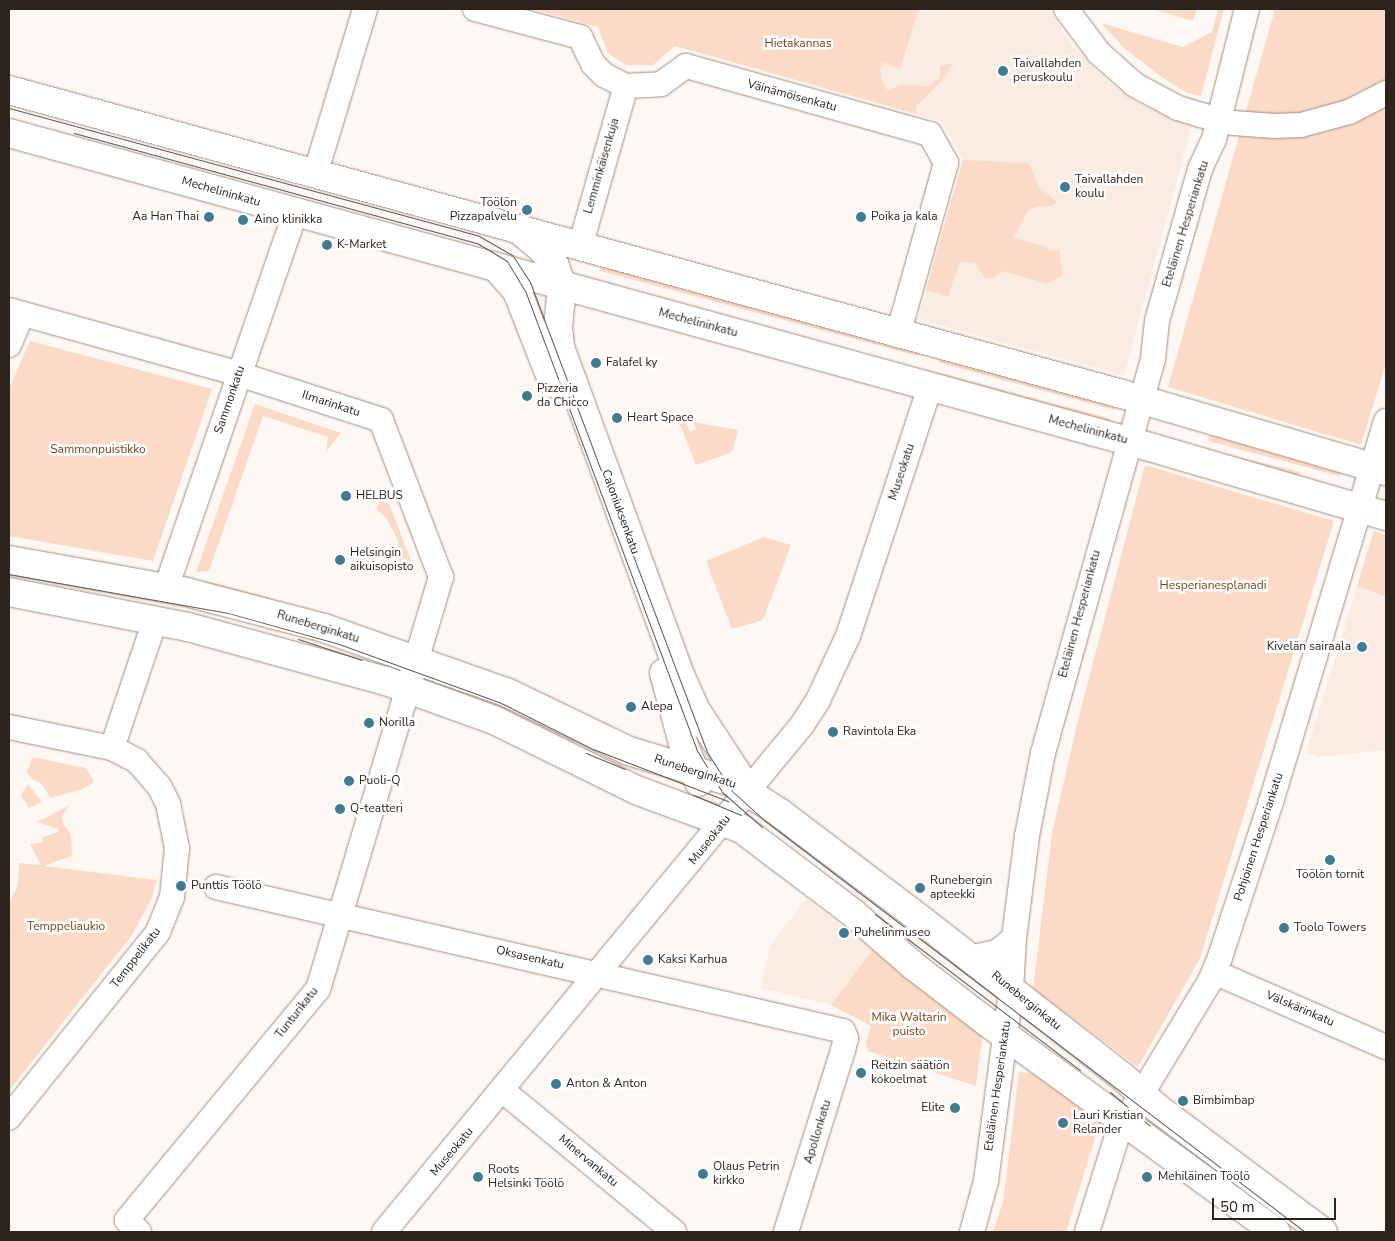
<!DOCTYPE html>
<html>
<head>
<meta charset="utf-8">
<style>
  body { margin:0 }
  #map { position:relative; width:1395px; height:1241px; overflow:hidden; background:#fdf8f4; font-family:"Nunito Sans",sans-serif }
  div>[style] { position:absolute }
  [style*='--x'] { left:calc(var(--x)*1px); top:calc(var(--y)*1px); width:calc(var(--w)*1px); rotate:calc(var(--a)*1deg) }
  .built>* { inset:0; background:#faece3 }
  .green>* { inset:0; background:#fbdbc8; transform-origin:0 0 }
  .roads { filter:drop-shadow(0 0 1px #a68c7d) drop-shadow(0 0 1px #a68c7d) }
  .minor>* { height:24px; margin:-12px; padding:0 12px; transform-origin:12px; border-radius:12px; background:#fff }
  .major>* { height:28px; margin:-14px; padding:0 14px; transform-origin:14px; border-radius:14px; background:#fff }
  .tram>* { height:1px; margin:-0.5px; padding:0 0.5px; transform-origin:0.5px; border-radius:0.5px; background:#645b56 }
  .dots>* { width:14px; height:14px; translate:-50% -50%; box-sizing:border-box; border:2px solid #fff; border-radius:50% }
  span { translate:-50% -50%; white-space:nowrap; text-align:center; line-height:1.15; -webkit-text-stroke:5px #fff; paint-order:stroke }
  .park-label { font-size:12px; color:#7b4219 }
  .poi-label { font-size:12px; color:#2d231d }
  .left { translate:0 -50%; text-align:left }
  .right { translate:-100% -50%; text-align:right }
  .street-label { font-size:12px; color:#2d231d }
  .frame { position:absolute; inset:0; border:10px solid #2d231d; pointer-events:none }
  .scale { position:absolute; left:1212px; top:1198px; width:124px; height:22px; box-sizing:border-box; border:2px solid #2d231d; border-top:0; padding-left:6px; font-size:15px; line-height:18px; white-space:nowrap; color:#2d231d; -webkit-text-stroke:4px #fff; paint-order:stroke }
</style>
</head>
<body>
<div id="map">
  <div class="built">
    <i style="clip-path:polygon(845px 9px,1049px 9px,1071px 44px,1108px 81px,1137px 102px,1192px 125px,1124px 376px,918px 319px,963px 160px,941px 121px,823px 88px)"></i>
    <i style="clip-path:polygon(1374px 531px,1386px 535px,1386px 750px,1319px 757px,1306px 753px)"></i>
    <i style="clip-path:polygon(806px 899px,873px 949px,831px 1005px,761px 988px,770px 946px)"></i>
  </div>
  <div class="green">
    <i style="clip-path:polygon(533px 9px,919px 9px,900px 69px,884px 62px,880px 70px,882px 82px,888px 91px,900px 85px,928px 86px,940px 78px,940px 66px,952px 63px,946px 76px,916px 107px,916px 114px,675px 46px,653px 65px,626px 65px,608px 53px,598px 27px)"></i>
    <i style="clip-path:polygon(1152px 9px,1197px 9px,1193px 21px)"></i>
    <i style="clip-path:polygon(1218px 9px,1224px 9px,1201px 96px,1187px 93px,1163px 78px,1125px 49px,1101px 23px,1183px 47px,1212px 32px)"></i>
    <i style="clip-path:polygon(1275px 9px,1386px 9px,1386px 363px,1361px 445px,1168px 387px)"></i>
    <i style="clip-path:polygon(963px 160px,1029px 163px,1038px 186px,1057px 202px,1052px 206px,1039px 206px,1028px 210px,1014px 238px,1044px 246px,1050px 251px,1059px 249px,1063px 275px,1047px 284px,1003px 271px,993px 279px,985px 278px,974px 263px,960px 262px,948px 296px,926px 290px)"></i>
    <i style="left:327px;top:187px;width:166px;height:5px;rotate:15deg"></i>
    <i style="left:602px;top:262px;width:329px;height:9px;rotate:15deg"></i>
    <i style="clip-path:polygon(30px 341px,212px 389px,153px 561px,9px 536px,9px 389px)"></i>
    <i style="left:941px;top:355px;width:182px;height:8px;rotate:15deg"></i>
    <i style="left:936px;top:372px;width:181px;height:9px;rotate:15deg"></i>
    <i style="clip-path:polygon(255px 404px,341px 433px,326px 452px,328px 437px,263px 416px,209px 571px,196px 572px)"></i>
    <i style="clip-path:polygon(684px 420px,691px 432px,696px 429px,693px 422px,738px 430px,732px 452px,696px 465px,679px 422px)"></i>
    <i style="clip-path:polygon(1209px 436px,1225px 436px,1341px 470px,1339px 476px,1208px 441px)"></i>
    <i style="clip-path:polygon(1183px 444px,1300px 472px,1298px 477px)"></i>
    <i style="clip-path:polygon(1145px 465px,1334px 521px,1200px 958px,1138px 1067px,1033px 989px,1052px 833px,1079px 716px)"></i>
    <i style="clip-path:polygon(381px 501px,389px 504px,415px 570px,397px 565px,398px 540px,386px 518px,376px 509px)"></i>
    <i style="clip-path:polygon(1374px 531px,1386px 535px,1386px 597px,1357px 586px)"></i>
    <i style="clip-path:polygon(764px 537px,791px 545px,763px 620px,732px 629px,706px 561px)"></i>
    <i style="clip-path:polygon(206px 581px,271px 598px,270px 601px,205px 585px)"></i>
    <i style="clip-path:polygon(33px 757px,86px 768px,94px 782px,83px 789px,50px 798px,42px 784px,32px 779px,27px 772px)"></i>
    <i style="clip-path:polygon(28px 784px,42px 802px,29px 808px,21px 795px)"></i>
    <i style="clip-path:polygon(70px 805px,62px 816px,63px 823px,71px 835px,72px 856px,44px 866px,157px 880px,152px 898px,132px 935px,9px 1091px,9px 904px,18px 884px,19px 863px,41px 865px,30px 844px,43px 842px,43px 837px,58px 832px,58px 829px,37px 822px)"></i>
    <i style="clip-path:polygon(873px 949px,983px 1032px,976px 1086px,868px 1051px,866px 1042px,871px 1026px,831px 1005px)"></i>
    <i style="clip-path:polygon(1019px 1072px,1032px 1073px,1050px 1082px,1100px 1122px,1066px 1232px,993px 1232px,1003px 1202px)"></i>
  </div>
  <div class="roads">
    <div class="minor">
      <i style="--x:475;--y:9;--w:109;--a:14.9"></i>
      <i style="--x:580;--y:37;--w:30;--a:64"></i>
      <i style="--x:593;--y:64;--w:16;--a:45"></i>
      <i style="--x:604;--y:75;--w:25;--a:27"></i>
      <i style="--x:626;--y:86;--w:35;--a:-3"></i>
      <i style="--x:661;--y:84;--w:31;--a:-36"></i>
      <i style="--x:686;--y:66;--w:253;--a:15.6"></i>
      <i style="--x:930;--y:134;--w:33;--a:61"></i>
      <i style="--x:946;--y:163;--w:179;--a:105.6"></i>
      <i style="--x:1066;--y:9;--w:55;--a:53.1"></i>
      <i style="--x:1099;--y:53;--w:48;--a:41.6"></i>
      <i style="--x:1135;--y:85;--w:49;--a:28.1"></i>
      <i style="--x:1178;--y:108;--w:24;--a:17"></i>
      <i style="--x:1201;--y:115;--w:33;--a:14"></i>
      <i style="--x:1233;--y:123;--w:41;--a:4.2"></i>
      <i style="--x:1274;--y:126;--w:27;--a:-2"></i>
      <i style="--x:1301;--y:125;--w:50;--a:-15.2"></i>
      <i style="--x:1349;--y:112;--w:42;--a:-27.2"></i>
      <i style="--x:315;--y:175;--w:173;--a:-73.2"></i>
      <i style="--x:580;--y:247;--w:167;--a:-74.1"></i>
      <i style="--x:9;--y:310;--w:239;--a:15.5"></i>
      <i style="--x:239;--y:374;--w:149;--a:17.9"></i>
      <i style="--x:381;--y:420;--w:168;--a:69.1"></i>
      <i style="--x:441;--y:577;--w:430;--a:106.6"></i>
      <i style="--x:318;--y:989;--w:300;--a:129.6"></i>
      <i style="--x:127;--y:1220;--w:17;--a:45"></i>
      <i style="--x:9;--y:345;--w:34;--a:-67"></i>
      <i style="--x:166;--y:588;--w:397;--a:-71"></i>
      <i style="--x:9;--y:727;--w:105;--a:11.5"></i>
      <i style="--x:112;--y:748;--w:28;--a:27"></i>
      <i style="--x:137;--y:761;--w:33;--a:49"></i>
      <i style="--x:159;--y:786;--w:20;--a:63"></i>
      <i style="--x:168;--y:804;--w:45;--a:78.4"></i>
      <i style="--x:177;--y:848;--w:49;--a:95.8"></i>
      <i style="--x:172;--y:897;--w:38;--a:112"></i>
      <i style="--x:158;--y:932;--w:238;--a:128.8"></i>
      <i style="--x:112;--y:748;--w:135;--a:-71.4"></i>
      <i style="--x:216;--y:887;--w:643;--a:12.93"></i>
      <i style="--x:843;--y:1031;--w:8;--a:67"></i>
      <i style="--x:846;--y:1038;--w:12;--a:104"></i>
      <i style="--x:843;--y:1050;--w:191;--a:107.4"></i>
      <i style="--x:970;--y:958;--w:28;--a:-13"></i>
      <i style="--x:997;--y:952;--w:22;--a:-39"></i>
      <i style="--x:1214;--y:972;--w:188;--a:23.6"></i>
      <i style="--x:502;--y:1090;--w:223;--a:39.5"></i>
      <i style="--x:384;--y:1232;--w:657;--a:-50.5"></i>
      <i style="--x:802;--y:725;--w:30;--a:-57"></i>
      <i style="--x:818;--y:700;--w:71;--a:-64.9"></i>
      <i style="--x:848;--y:636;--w:262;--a:-71.8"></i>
      <i style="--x:972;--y:1232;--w:53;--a:-74.6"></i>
      <i style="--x:986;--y:1181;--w:193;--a:-82.5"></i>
      <i style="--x:1011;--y:990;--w:52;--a:-86.7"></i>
      <i style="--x:1014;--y:938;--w:103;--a:-82.7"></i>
      <i style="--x:1027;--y:836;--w:85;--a:-79.1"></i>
      <i style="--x:1043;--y:753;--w:409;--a:-74.4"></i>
      <i style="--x:1153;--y:359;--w:38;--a:-84"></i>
      <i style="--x:1157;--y:321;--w:158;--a:-74.2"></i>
      <i style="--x:1200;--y:169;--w:33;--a:-65"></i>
      <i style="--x:1214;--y:139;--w:134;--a:-75.8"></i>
      <i style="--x:1087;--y:1232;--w:104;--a:-72.6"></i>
      <i style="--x:1118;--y:1133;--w:178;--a:-58.8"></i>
      <i style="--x:1210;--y:981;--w:26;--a:-67"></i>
      <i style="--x:1220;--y:957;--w:163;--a:-71.8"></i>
      <i style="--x:1271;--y:802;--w:398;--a:-73.2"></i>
    </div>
    <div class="major">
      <i style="--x:9;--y:90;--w:1154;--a:15.28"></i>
      <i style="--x:1122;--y:394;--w:275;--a:16.3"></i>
      <i style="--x:9;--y:133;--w:1183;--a:15.39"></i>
      <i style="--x:1150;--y:447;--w:246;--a:16.3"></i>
      <i style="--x:523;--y:233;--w:25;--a:40"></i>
      <i style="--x:542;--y:249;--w:21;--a:53"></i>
      <i style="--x:555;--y:266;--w:21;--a:71"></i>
      <i style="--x:562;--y:286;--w:41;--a:95.6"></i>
      <i style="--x:558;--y:327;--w:20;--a:84"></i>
      <i style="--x:560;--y:347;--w:349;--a:69.9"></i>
      <i style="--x:680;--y:675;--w:37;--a:66"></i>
      <i style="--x:695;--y:709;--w:97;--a:56.8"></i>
      <i style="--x:496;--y:267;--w:32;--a:49"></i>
      <i style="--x:517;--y:291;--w:99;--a:68.6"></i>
      <i style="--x:9;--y:560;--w:180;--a:10.2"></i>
      <i style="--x:186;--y:592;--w:143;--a:14.6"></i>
      <i style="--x:324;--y:628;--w:193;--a:19.4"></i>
      <i style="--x:506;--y:692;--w:136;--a:25.6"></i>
      <i style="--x:629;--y:751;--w:110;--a:16.9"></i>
      <i style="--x:734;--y:783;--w:55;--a:33.1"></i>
      <i style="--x:780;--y:813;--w:181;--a:37.1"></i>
      <i style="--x:924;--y:922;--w:251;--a:37.9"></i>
      <i style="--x:1122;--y:1076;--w:47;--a:42.4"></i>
      <i style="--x:1157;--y:1108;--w:207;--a:36.8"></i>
      <i style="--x:9;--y:592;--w:182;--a:11.1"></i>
      <i style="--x:188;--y:627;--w:205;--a:15.3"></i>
      <i style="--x:386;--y:681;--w:115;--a:19.9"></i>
      <i style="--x:494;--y:720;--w:158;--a:26.2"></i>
      <i style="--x:636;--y:790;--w:113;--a:20.2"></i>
      <i style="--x:742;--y:829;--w:139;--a:37.1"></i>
      <i style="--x:853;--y:913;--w:82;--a:41.1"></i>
      <i style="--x:915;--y:967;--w:92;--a:37.5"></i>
      <i style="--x:988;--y:1023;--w:356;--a:36"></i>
      <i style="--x:664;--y:673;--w:73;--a:74.8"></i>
      <i style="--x:683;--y:743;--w:42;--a:67.7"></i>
    </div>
  </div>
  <div class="tram">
    <i style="--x:9;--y:108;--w:487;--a:15.2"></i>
    <i style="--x:479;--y:236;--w:39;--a:30"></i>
    <i style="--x:513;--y:256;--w:31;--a:57"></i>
    <i style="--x:530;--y:282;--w:502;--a:69.36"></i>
    <i style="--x:707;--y:752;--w:46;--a:57.3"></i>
    <i style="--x:732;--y:791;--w:43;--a:42.2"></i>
    <i style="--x:764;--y:820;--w:680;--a:37.29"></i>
    <i style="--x:74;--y:133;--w:418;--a:15.3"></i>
    <i style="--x:477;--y:243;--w:35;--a:31"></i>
    <i style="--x:507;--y:261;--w:37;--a:59"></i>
    <i style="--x:526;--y:293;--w:490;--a:69.5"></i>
    <i style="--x:698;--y:752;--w:47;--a:59"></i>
    <i style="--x:722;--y:792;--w:53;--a:41.2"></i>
    <i style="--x:9;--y:574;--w:222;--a:10.1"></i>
    <i style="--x:228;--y:613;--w:115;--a:15.6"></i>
    <i style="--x:339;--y:644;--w:172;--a:20"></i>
    <i style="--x:501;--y:703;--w:103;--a:26.6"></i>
    <i style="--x:593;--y:749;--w:145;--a:21.1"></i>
    <i style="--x:298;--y:639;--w:67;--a:18.2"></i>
    <i style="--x:586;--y:753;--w:42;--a:22.3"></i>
    <i style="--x:693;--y:795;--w:52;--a:22.6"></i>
    <i style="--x:875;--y:914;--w:258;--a:37.3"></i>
    <i style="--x:1110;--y:1092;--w:52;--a:40.4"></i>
  </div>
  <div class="dots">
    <i style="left:1003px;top:71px;background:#3f7c92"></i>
    <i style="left:1065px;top:187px;background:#3f7c92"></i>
    <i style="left:527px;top:210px;background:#3f7c92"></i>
    <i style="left:209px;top:217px;background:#3f7c92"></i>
    <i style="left:861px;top:217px;background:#3f7c92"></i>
    <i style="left:243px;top:220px;background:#3f7c92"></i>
    <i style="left:327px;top:245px;background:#3f7c92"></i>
    <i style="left:596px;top:363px;background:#3f7c92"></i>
    <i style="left:527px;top:396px;background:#3f7c92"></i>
    <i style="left:617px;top:418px;background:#3f7c92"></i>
    <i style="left:346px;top:496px;background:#3f7c92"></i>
    <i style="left:340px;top:560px;background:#3f7c92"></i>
    <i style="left:1362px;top:647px;background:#3f7c92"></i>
    <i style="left:631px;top:707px;background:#3f7c92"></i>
    <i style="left:369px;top:723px;background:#3f7c92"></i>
    <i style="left:833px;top:732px;background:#3f7c92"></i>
    <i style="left:349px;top:781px;background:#3f7c92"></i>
    <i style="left:340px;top:809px;background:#3f7c92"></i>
    <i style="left:1330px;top:860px;background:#3f7c92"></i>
    <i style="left:181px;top:886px;background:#3f7c92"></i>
    <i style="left:920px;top:888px;background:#3f7c92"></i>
    <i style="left:1284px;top:928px;background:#3f7c92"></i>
    <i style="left:844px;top:933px;background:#3f7c92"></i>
    <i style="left:648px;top:960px;background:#3f7c92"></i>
    <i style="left:861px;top:1073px;background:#3f7c92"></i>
    <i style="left:556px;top:1084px;background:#3f7c92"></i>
    <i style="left:1183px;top:1101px;background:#3f7c92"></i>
    <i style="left:955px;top:1108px;background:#3f7c92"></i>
    <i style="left:1063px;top:1123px;background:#3f7c92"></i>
    <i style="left:703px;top:1174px;background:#3f7c92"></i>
    <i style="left:478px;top:1177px;background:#3f7c92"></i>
    <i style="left:1147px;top:1177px;background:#3f7c92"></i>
  </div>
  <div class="park-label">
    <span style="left:798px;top:44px">Hietakannas</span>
    <span style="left:98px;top:450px">Sammonpuistikko</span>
    <span style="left:1213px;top:586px">Hesperianesplanadi</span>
    <span style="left:66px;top:927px">Temppeliaukio</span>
    <span style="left:909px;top:1025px">Mika Waltarin<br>puisto</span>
  </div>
  <div class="poi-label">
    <span class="left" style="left:1013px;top:71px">Taivallahden<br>peruskoulu</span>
    <span class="left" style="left:1075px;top:187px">Taivallahden<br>koulu</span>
    <span class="right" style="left:517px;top:210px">Töölön<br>Pizzapalvelu</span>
    <span class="right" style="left:199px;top:217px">Aa Han Thai</span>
    <span class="left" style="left:871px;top:217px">Poika ja kala</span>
    <span class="left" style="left:254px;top:220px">Aino klinikka</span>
    <span class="left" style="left:337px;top:245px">K-Market</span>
    <span class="left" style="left:606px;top:363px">Falafel ky</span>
    <span class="left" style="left:537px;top:396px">Pizzeria<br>da Chicco</span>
    <span class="left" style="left:627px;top:418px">Heart Space</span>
    <span class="left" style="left:356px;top:496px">HELBUS</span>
    <span class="left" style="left:350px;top:560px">Helsingin<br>aikuisopisto</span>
    <span class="right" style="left:1351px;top:647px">Kivelän sairaala</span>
    <span class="left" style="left:641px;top:707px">Alepa</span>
    <span class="left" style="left:379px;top:723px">Norilla</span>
    <span class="left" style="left:843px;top:732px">Ravintola Eka</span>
    <span class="left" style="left:359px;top:781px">Puoli-Q</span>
    <span class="left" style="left:350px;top:809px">Q-teatteri</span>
    <span style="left:1330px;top:875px">Töölön tornit</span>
    <span class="left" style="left:930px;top:888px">Runebergin<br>apteekki</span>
    <span class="left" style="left:191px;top:886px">Punttis Töölö</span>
    <span class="left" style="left:1294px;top:928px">Toolo Towers</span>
    <span class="left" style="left:854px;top:933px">Puhelinmuseo</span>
    <span class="left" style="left:658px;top:960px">Kaksi Karhua</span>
    <span class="left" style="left:871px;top:1073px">Reitzin säätiön<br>kokoelmat</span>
    <span class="left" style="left:566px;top:1084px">Anton &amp; Anton</span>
    <span class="left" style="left:1193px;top:1101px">Bimbimbap</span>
    <span class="right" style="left:945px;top:1108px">Elite</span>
    <span class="left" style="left:1073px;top:1123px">Lauri Kristian<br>Relander</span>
    <span class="left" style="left:713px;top:1174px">Olaus Petrin<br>kirkko</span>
    <span class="left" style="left:488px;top:1177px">Roots<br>Helsinki Töölö</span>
    <span class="left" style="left:1158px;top:1177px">Mehiläinen Töölö</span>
  </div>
  <div class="street-label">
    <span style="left:792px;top:96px;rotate:15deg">Väinämöisenkatu</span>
    <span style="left:602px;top:166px;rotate:-74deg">Lemminkäisenkuja</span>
    <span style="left:221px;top:192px;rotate:16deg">Mechelininkatu</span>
    <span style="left:1186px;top:224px;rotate:-73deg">Eteläinen Hesperiankatu</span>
    <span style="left:698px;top:323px;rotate:15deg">Mechelininkatu</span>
    <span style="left:230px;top:400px;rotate:-71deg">Sammonkatu</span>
    <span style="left:331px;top:404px;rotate:18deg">Ilmarinkatu</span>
    <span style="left:1088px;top:430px;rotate:15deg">Mechelininkatu</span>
    <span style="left:902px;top:472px;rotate:-72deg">Museokatu</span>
    <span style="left:620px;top:512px;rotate:70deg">Caloniuksenkatu</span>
    <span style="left:1080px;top:614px;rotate:-75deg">Eteläinen Hesperiankatu</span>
    <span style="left:318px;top:627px;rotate:17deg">Runeberginkatu</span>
    <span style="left:695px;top:772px;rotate:18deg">Runeberginkatu</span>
    <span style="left:1259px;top:837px;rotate:-72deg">Pohjoinen Hesperiankatu</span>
    <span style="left:710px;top:840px;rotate:-52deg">Museokatu</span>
    <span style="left:136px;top:958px;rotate:-52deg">Temppelikatu</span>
    <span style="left:530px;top:958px;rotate:13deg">Oksasenkatu</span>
    <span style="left:1026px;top:1001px;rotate:39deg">Runeberginkatu</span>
    <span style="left:1300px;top:1009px;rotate:23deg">Välskärinkatu</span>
    <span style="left:297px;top:1013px;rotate:-52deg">Tunturikatu</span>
    <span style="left:998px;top:1086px;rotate:-82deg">Eteläinen Hesperiankatu</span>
    <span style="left:818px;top:1132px;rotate:-73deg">Apollonkatu</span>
    <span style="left:452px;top:1152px;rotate:-50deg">Museokatu</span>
    <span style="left:588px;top:1161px;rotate:40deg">Minervankatu</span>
  </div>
  <div class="frame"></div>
  <div class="scale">50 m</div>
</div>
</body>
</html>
